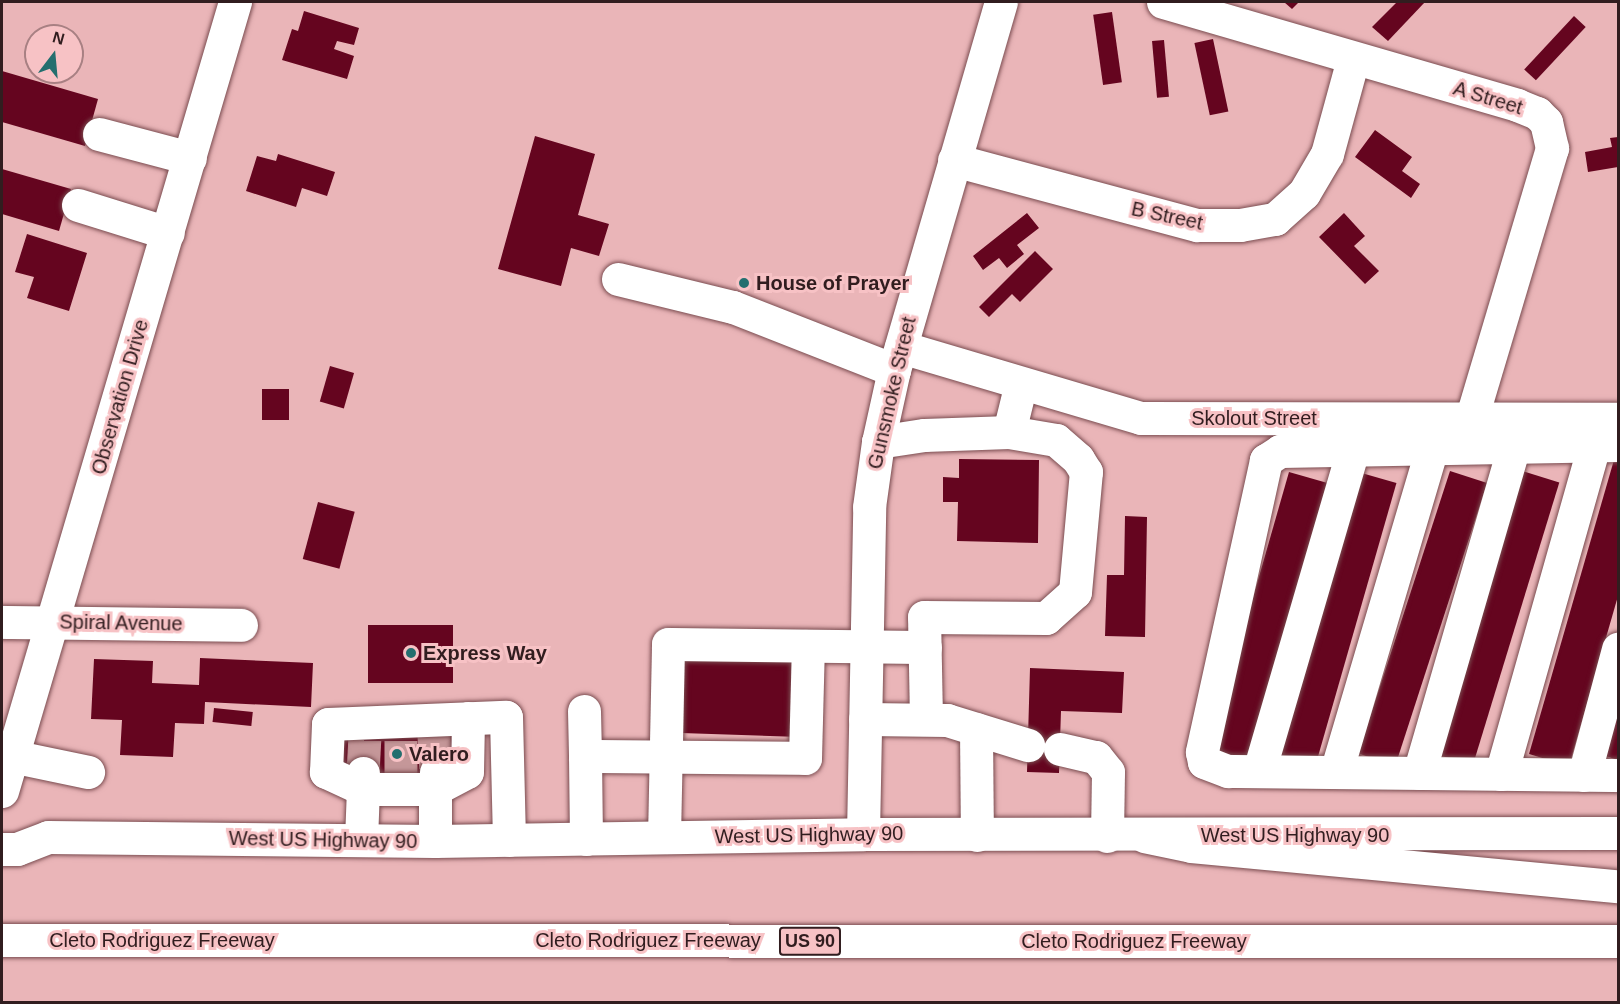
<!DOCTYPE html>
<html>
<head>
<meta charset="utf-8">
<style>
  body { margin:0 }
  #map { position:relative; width:1620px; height:1004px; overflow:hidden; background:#eab5b8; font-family:Arial,sans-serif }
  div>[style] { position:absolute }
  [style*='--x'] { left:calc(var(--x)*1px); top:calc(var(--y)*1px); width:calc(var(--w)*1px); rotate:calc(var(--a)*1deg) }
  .building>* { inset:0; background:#65051f; transform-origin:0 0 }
  .minor-tunnel>* { height:33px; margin-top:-16.5px; transform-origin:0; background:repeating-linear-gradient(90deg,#c59799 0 33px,transparent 0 49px) }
  .roads { filter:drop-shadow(0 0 2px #7a4c50) drop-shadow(0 0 2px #7a4c50) }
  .minor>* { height:33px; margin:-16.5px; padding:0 16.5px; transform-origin:16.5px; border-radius:16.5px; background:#fff }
  .major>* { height:33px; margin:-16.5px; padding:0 16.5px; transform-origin:16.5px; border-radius:16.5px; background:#fff }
  .highway>* { height:33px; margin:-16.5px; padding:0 16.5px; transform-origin:16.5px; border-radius:16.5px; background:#fff }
  .dots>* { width:16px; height:16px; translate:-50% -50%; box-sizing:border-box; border:3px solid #f7c2c5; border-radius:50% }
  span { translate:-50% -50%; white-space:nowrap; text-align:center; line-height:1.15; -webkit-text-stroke:6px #f7c2c5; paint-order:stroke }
  .shield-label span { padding:2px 4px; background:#f7c2c5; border:2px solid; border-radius:4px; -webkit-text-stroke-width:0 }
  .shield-label { font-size:18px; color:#311d1f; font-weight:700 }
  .street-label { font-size:20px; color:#311d1f }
  .poi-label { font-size:20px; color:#311d1f; font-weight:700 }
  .left { translate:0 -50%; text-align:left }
  .frame { position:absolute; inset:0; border:3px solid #311d1f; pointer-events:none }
  .north { position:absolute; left:24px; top:24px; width:60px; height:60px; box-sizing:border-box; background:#f7c2c5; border:2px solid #a88083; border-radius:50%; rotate:16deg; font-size:16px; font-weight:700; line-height:24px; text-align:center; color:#311d1f }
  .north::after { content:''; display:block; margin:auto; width:21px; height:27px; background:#246f6f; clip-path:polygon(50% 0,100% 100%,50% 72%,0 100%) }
</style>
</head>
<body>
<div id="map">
  <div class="building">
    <i style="clip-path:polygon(1284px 2px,1299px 2px,1292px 9px)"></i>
    <i style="clip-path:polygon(1397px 2px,1425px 2px,1388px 41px,1372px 27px)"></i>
    <i style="clip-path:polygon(304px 11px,359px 28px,354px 45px,337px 41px,334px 49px,354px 56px,347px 79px,282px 60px,292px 29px,298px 31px)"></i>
    <i style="left:1112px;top:12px;width:71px;height:19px;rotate:82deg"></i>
    <i style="left:1574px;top:16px;width:16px;height:73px;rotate:43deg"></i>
    <i style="left:1213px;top:39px;width:74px;height:19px;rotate:78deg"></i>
    <i style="left:1164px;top:40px;width:57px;height:12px;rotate:85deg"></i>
    <i style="clip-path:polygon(2px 71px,98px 99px,85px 146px,2px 122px)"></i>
    <i style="clip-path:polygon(1375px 130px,1412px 157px,1402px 171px,1420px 184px,1411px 198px,1355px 157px)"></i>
    <i style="clip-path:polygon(535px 136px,595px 154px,578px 215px,609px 224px,599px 256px,571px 248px,561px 286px,498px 269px)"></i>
    <i style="clip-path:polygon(1618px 137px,1618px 167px,1588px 172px,1585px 152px,1612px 147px,1610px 138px)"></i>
    <i style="clip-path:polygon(278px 154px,335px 172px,327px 196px,302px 188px,296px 207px,246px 191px,257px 156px,276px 161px)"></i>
    <i style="clip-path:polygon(2px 169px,71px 189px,59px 231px,2px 214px)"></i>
    <i style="clip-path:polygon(1027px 213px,1039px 228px,1017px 245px,1024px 254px,1007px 268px,999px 258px,983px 270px,973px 256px)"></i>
    <i style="clip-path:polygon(1344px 213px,1365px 236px,1354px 246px,1379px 271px,1365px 284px,1319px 237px)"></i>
    <i style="clip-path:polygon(27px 234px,87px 253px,69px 311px,27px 298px,34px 277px,15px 272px)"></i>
    <i style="clip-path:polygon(1035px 251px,1053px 269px,1020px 302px,1012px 294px,989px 317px,979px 307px)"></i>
    <i style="left:330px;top:366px;width:25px;height:37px;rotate:16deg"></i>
    <i style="left:262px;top:389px;width:27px;height:31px"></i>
    <i style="clip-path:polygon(1618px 446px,1618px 596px,1569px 766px,1529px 754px)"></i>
    <i style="clip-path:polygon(959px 459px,1039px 460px,1038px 543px,957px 541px,958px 502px,943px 502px,943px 477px,959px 478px)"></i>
    <i style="left:1450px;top:471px;width:39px;height:297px;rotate:18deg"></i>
    <i style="left:1522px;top:471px;width:39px;height:296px;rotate:17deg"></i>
    <i style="left:1289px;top:472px;width:40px;height:296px;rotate:16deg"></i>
    <i style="left:1358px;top:472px;width:40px;height:293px;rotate:16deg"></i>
    <i style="left:318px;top:502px;width:38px;height:59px;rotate:15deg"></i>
    <i style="clip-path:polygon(1125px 516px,1147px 517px,1145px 637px,1105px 636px,1107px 575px,1124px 575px)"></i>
    <i style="left:368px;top:625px;width:85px;height:58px"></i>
    <i style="clip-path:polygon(200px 658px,313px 663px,311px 707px,205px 702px,204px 724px,175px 723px,173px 757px,120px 755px,122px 720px,91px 719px,94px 659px,153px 661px,152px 683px,199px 685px)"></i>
    <i style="left:684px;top:658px;width:111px;height:75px;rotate:2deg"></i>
    <i style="clip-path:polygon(1030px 668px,1124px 672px,1122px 713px,1061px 711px,1059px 773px,1027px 772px)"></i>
    <i style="clip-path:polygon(1618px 699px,1618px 760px,1602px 755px)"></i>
    <i style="left:214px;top:708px;width:39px;height:14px;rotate:6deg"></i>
    <i style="left:334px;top:735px;width:127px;height:38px"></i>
  </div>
  <div class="minor-tunnel">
    <i style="--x:434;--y:735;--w:37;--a:87"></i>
    <i style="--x:363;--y:773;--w:38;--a:-87"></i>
    <i style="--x:401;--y:773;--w:38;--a:-90"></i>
  </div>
  <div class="roads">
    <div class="minor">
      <i style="--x:1163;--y:2;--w:369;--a:16.2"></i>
      <i style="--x:1517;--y:105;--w:22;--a:22"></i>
      <i style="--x:1537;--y:113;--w:13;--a:45"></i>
      <i style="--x:1546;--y:122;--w:27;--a:77"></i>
      <i style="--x:1552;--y:148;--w:284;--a:106.6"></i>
      <i style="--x:99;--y:134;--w:94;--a:14.8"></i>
      <i style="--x:954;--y:160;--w:252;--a:15"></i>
      <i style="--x:1197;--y:225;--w:43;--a:0"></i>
      <i style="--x:1240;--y:225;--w:36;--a:-10"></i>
      <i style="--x:1275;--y:219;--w:39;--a:-42"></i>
      <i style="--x:1304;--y:193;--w:45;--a:-59.5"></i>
      <i style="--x:1327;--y:154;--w:98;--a:-74.7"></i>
      <i style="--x:78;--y:205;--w:94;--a:17.3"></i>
      <i style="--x:618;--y:279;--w:118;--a:13.7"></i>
      <i style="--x:733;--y:307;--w:173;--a:21.4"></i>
      <i style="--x:901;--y:347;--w:250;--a:16.5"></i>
      <i style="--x:1141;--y:418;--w:477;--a:0.1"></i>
      <i style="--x:878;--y:442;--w:47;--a:-8.7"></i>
      <i style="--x:924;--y:435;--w:85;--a:-2"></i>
      <i style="--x:1618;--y:445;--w:338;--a:179"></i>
      <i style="--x:1280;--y:451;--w:17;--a:147"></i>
      <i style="--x:1266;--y:460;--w:299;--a:102.4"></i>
      <i style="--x:1202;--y:752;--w:10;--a:79"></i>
      <i style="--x:1204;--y:762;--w:26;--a:21"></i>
      <i style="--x:1228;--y:771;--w:390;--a:0.6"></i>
      <i style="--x:2;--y:622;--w:239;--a:0.7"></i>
      <i style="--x:584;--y:711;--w:45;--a:88.7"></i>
      <i style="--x:865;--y:719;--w:82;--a:0.7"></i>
      <i style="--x:947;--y:720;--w:85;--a:17.2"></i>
      <i style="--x:926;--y:719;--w:102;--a:-91.1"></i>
      <i style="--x:924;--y:617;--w:122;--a:0.5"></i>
      <i style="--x:1046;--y:618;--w:39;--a:-42"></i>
      <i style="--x:1075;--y:592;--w:121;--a:-84.8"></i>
      <i style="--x:1086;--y:472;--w:15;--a:-122"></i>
      <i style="--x:1078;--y:459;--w:29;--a:-139"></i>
      <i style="--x:1056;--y:440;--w:48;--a:-170.3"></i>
      <i style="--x:1009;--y:432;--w:50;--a:-76.2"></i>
      <i style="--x:976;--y:729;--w:106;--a:89.5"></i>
      <i style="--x:1060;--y:749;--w:37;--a:13"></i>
      <i style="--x:1096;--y:757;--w:19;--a:51"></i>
      <i style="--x:1108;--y:772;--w:64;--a:90.9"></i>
      <i style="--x:2;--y:754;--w:88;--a:11.8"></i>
      <i style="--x:1259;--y:771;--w:334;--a:-73.7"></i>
      <i style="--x:436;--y:772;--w:17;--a:93"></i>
      <i style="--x:435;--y:789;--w:36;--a:-28"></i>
      <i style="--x:467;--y:772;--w:54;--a:-88.9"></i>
      <i style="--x:1336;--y:772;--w:338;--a:-73.5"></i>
      <i style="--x:363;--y:773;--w:16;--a:90"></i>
      <i style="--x:363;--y:789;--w:72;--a:0"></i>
      <i style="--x:435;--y:789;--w:52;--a:90"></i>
      <i style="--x:1419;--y:773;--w:340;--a:-73.8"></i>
      <i style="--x:1501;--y:774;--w:341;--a:-74.2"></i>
      <i style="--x:1584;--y:775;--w:131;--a:-74.9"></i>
      <i style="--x:2;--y:791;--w:823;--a:-73.55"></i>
      <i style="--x:863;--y:834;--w:327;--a:-88.9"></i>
      <i style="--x:869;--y:507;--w:66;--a:-82.1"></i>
      <i style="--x:878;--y:442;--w:74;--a:-77.5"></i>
      <i style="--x:894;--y:370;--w:383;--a:-73.8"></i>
      <i style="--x:664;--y:837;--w:193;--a:-88.8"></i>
      <i style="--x:668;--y:644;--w:257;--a:0.7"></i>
      <i style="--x:586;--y:839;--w:83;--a:-90.7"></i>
      <i style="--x:585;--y:756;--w:220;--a:0.5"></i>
      <i style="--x:805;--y:758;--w:112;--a:-88.5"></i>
      <i style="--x:361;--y:840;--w:51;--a:-87.8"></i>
      <i style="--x:363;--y:789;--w:41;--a:-155.3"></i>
      <i style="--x:326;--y:772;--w:48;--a:-87.6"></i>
      <i style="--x:328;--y:724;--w:178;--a:-2.3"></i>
      <i style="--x:506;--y:717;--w:123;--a:88.6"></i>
    </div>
    <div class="major">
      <i style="--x:2;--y:849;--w:15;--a:0"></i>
      <i style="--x:17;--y:849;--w:33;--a:-21"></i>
      <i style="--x:48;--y:837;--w:387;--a:0.6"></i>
      <i style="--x:435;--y:841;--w:428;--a:-0.9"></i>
      <i style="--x:863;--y:834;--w:755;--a:-0.08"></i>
    </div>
    <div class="highway">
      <i style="--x:1144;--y:836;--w:48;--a:12"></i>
      <i style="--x:1191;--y:846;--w:429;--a:5.4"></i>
      <i style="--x:2;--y:940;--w:1616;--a:0.04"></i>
    </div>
  </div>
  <div class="dots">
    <i style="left:744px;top:283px;background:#246f6f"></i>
    <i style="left:411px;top:653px;background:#246f6f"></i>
    <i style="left:397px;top:754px;background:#246f6f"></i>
  </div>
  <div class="shield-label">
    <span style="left:810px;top:941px">US 90</span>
  </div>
  <div class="street-label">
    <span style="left:1488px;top:98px;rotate:17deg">A Street</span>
    <span style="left:1167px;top:216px;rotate:12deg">B Street</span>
    <span style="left:892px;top:393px;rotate:-77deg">Gunsmoke Street</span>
    <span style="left:120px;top:397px;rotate:-74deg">Observation Drive</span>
    <span style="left:1254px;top:418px">Skolout Street</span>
    <span style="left:121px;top:623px;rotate:1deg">Spiral Avenue</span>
    <span style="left:809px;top:835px;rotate:-1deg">West US Highway 90</span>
    <span style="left:1295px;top:835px">West US Highway 90</span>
    <span style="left:323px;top:840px;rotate:1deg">West US Highway 90</span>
    <span style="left:162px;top:940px">Cleto Rodriguez Freeway</span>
    <span style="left:648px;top:940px">Cleto Rodriguez Freeway</span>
    <span style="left:1134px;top:941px">Cleto Rodriguez Freeway</span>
  </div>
  <div class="poi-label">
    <span class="left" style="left:756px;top:283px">House of Prayer</span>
    <span class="left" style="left:423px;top:653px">Express Way</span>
    <span class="left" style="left:409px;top:754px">Valero</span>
  </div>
  <div class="frame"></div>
  <div class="north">N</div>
</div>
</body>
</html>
